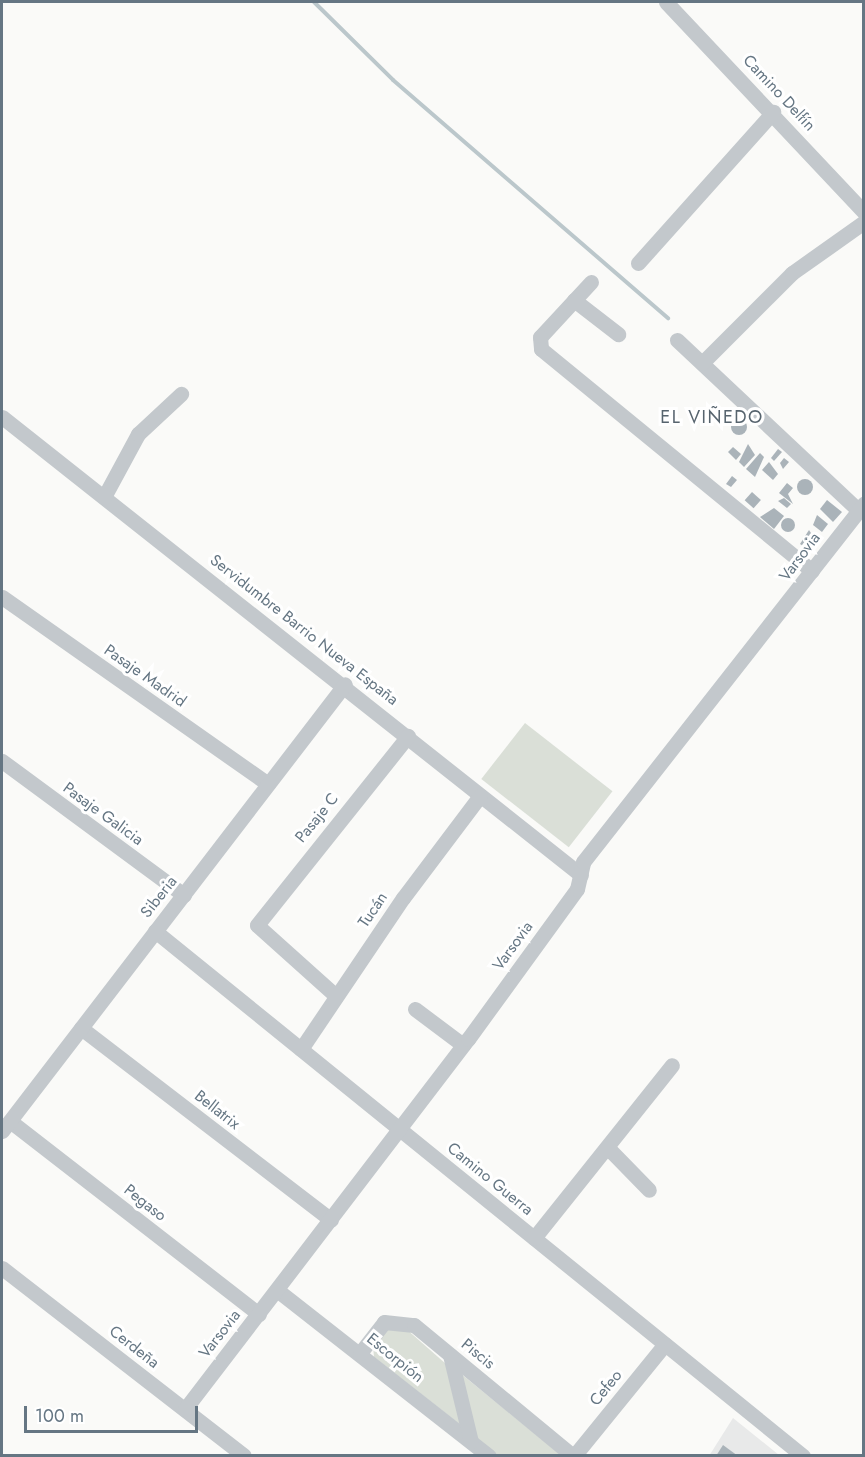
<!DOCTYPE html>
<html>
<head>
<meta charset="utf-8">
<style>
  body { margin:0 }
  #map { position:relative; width:865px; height:1457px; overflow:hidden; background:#fafaf8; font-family:Jost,sans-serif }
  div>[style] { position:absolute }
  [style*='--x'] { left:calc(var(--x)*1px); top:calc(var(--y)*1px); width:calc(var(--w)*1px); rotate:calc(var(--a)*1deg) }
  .built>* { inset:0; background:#e8e9e9 }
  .green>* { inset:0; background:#dadfd7; transform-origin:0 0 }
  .stream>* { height:4px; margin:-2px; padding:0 2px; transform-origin:2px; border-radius:2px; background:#bbc7cb }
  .building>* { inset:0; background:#aab3b9; transform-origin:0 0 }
  .round { border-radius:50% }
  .minor>* { height:15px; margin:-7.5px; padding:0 7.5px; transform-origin:7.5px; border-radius:7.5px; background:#c3c8cc }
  span { translate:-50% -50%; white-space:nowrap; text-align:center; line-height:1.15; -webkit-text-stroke:6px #fff; paint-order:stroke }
  .street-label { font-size:16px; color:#657683 }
  .neighbourhood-label { font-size:18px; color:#57646e; letter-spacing:1.5px }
  .frame { position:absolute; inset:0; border:3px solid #657683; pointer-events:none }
  .scale { position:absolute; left:24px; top:1406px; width:174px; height:27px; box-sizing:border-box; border:3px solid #657683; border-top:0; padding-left:8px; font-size:18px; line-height:21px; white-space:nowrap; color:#657683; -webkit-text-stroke:4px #fff; paint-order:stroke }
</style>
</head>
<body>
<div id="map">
  <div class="built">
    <i style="clip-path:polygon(733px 1418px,779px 1455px,709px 1456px)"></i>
  </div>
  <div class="green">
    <i style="left:525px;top:723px;width:111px;height:71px;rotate:38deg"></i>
    <i style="clip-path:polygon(404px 1327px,446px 1364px,462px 1426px,374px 1357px,373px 1346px,388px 1328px)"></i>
    <i style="clip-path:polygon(460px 1373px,561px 1455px,496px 1455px,478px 1443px)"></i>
  </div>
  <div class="stream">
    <i style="--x:314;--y:2;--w:111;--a:44.6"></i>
    <i style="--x:393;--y:80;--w:364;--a:40.9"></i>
  </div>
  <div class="building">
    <i class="round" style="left:731px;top:419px;width:16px;height:16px"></i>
    <i style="clip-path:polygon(748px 444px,755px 455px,744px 467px,739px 462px)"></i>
    <i style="clip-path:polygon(733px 447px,741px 454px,736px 460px,728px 452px)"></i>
    <i style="clip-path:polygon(778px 449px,782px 452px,774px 461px,771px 458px)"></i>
    <i style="clip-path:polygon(760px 453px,764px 457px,755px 477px,746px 469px)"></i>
    <i style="clip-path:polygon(784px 458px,789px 462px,783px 469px,780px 463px)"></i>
    <i style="clip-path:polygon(769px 462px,778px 474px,773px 480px,762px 470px)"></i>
    <i style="clip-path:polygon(732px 476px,737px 480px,731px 487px,726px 484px)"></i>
    <i class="round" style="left:797px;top:479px;width:16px;height:16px"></i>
    <i style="clip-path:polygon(787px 483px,793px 488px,788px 494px,793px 504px,779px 493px)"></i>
    <i style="left:752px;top:492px;width:12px;height:11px;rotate:42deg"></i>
    <i style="clip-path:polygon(784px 498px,791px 504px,787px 508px,778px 501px)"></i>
    <i style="clip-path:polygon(827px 500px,842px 512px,833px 522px,820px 509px)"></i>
    <i style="clip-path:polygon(774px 508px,784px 516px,774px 529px,760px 517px)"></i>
    <i style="clip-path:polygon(817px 515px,828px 524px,822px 532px,813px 525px)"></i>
    <i class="round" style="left:781px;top:518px;width:14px;height:14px"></i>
    <i style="clip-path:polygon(809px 530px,818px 544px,812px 552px,800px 544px)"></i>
    <i style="clip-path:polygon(723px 1445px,738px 1456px,716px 1456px)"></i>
  </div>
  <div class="minor">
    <i style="--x:666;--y:2;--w:289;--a:46.7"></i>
    <i style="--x:638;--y:263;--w:203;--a:-48.2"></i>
    <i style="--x:591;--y:282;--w:75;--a:132.8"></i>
    <i style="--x:540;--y:337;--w:12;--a:85"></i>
    <i style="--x:541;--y:349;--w:350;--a:39.3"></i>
    <i style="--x:574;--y:300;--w:56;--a:37.7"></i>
    <i style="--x:677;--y:340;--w:248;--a:43.2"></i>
    <i style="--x:702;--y:363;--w:127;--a:-45"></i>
    <i style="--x:792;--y:273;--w:88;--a:-35.3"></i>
    <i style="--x:2;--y:417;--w:738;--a:38.34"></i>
    <i style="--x:104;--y:497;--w:72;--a:-61.6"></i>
    <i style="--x:138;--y:434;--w:59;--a:-42.9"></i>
    <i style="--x:2;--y:597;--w:325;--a:35.1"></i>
    <i style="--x:2;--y:761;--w:226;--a:36.4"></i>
    <i style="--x:155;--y:931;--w:834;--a:39.01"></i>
    <i style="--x:336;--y:996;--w:106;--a:-138.1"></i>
    <i style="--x:257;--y:925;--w:242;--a:-51.4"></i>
    <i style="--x:415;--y:1009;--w:60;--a:36.9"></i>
    <i style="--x:81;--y:1028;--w:315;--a:37.5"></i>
    <i style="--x:301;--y:1049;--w:182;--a:-56"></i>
    <i style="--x:403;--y:898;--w:128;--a:-53"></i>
    <i style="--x:10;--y:1121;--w:315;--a:37.8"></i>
    <i style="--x:2;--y:1131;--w:563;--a:-52.5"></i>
    <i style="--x:609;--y:1149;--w:57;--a:45.7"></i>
    <i style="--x:534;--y:1238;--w:221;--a:-51.4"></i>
    <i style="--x:2;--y:1268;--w:306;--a:37.8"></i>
    <i style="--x:277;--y:1290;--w:269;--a:38.1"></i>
    <i style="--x:360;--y:1353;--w:39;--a:-52"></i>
    <i style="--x:384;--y:1322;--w:30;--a:6"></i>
    <i style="--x:414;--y:1325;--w:206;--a:39.5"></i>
    <i style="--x:450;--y:1355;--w:89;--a:76.4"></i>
    <i style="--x:185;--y:1409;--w:466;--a:-52.6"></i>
    <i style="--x:468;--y:1039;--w:185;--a:-54"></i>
    <i style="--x:577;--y:889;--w:28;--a:-77"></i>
    <i style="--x:583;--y:862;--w:456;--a:-51.9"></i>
    <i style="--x:574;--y:1456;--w:144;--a:-50.9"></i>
  </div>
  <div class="street-label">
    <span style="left:779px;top:93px;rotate:47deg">Camino Delfín</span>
    <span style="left:800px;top:557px;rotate:-53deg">Varsovia</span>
    <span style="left:304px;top:630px;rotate:38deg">Servidumbre Barrio Nueva España</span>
    <span style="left:145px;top:676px;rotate:35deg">Pasaje Madrid</span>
    <span style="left:103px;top:814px;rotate:36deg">Pasaje Galicia</span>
    <span style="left:317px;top:818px;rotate:-51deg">Pasaje C</span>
    <span style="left:159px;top:897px;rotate:-52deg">Siberia</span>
    <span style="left:373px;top:910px;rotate:-56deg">Tucán</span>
    <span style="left:513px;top:946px;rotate:-54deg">Varsovia</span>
    <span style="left:217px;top:1110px;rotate:38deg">Bellatrix</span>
    <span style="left:490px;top:1179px;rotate:39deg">Camino Guerra</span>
    <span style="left:145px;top:1203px;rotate:38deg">Pegaso</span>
    <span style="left:220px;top:1334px;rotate:-52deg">Varsovia</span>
    <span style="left:134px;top:1347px;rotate:38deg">Cerdeña</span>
    <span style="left:478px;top:1354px;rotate:39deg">Piscis</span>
    <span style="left:395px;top:1358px;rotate:39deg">Escorpión</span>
    <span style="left:606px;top:1388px;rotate:-51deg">Cefeo</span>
  </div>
  <div class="neighbourhood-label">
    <span style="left:712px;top:417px">EL VIÑEDO</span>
  </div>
  <div class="frame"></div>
  <div class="scale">100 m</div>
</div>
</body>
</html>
